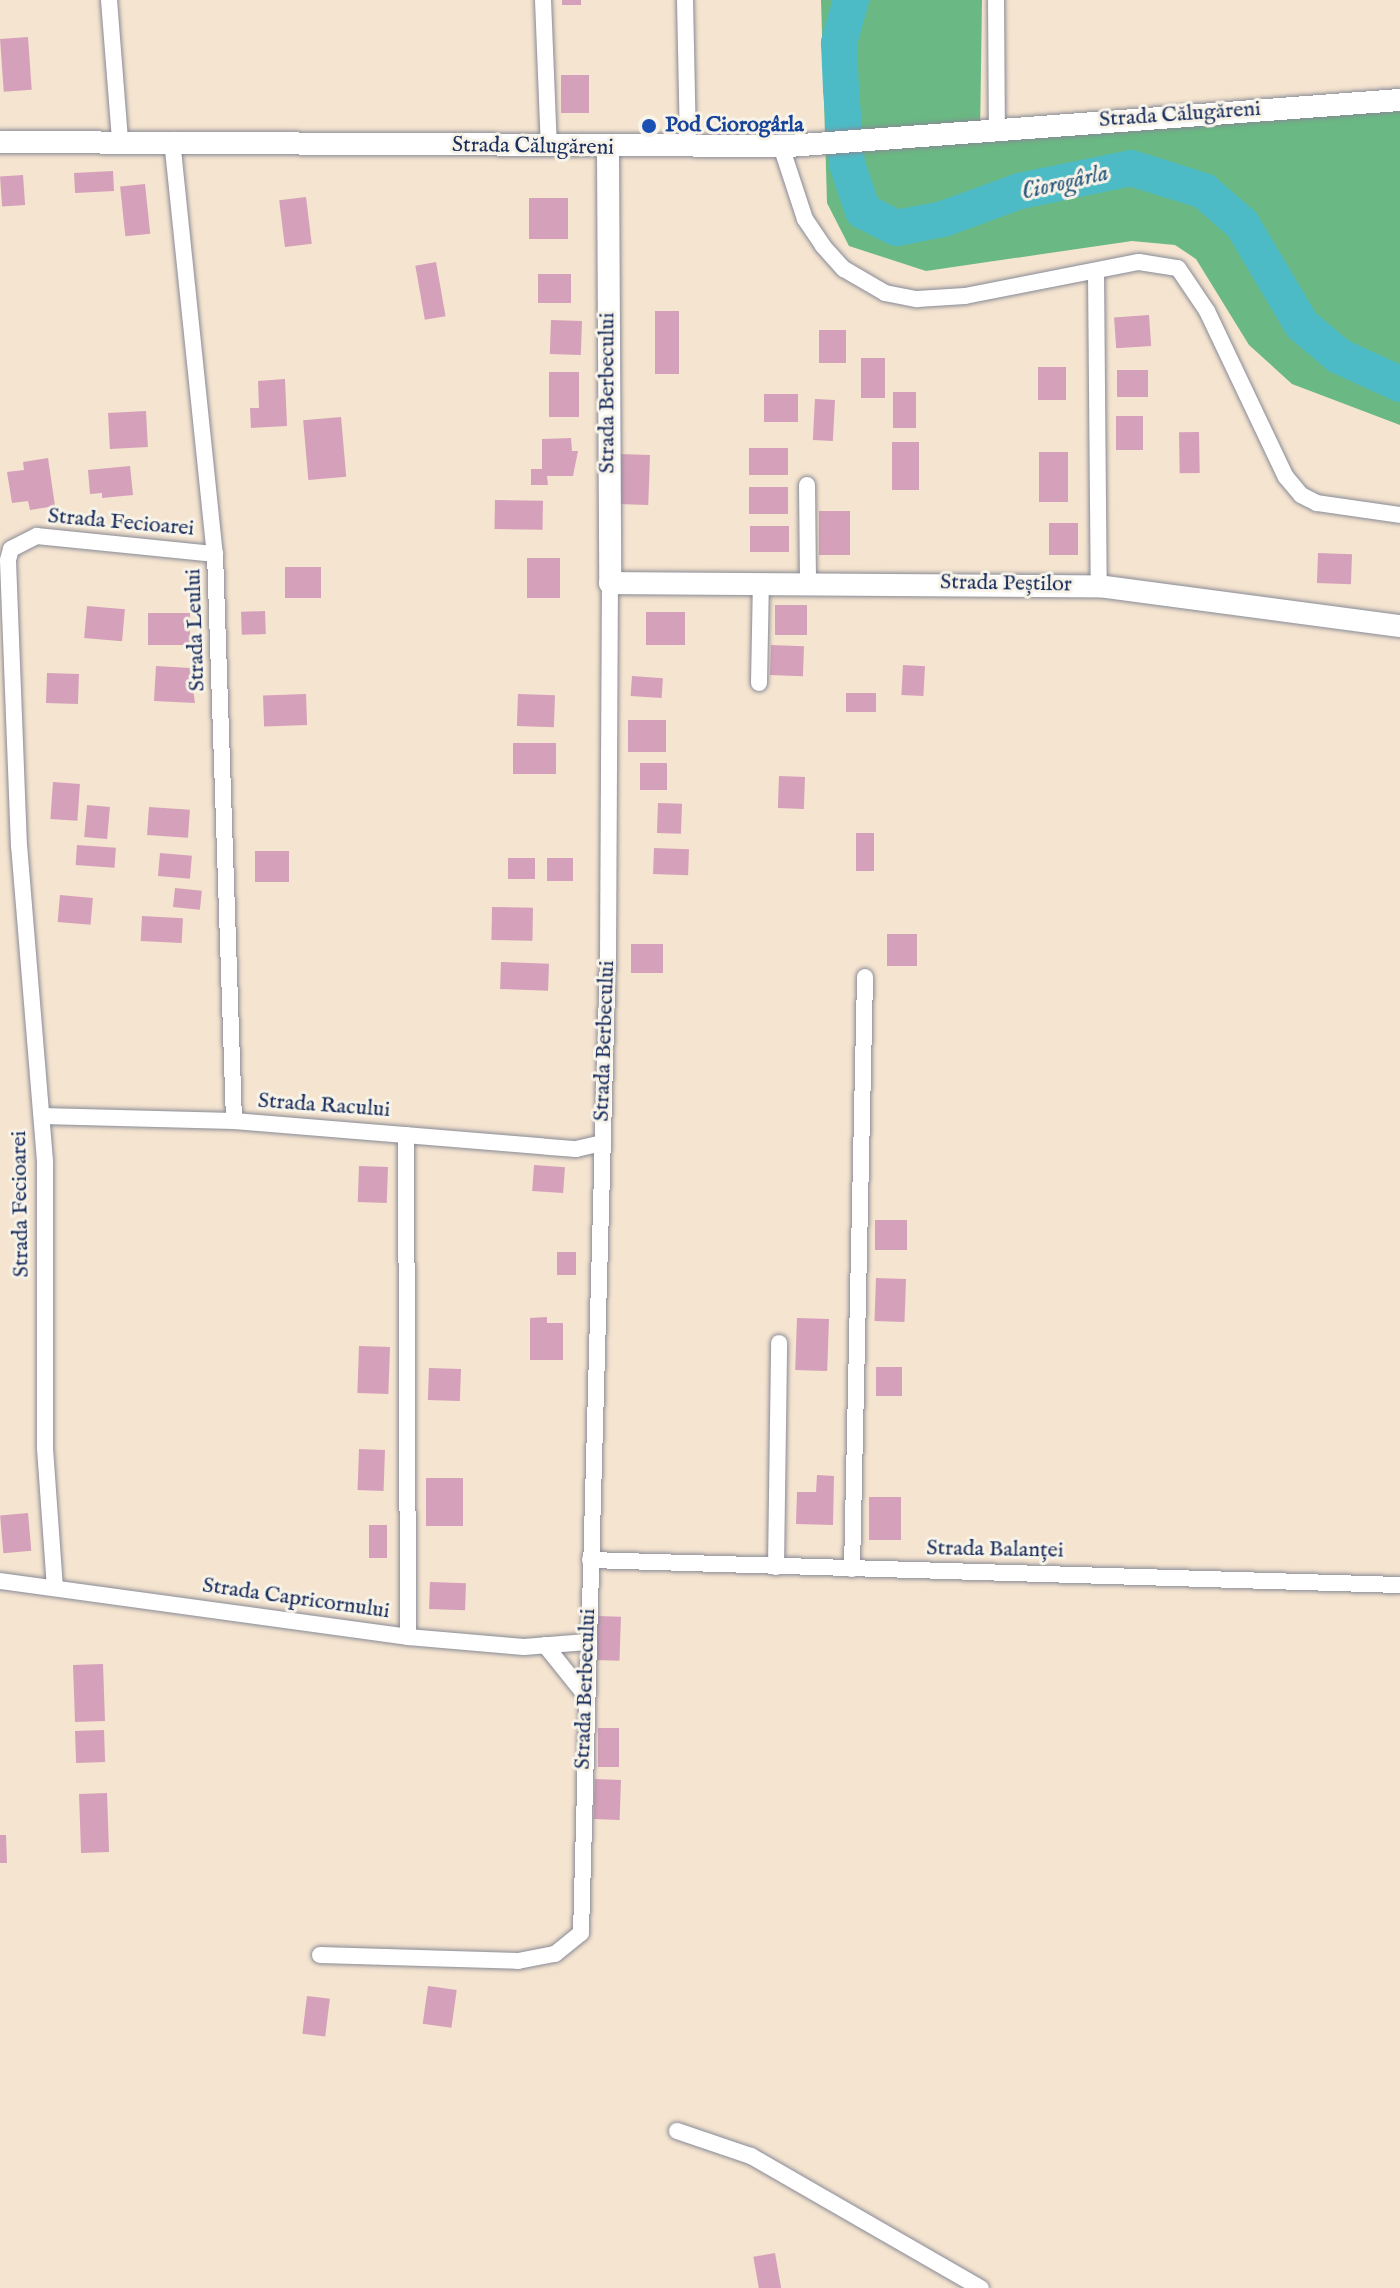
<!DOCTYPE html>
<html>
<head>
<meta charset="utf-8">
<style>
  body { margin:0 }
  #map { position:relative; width:1400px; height:2288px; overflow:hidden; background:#f5e4cf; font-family:"IM FELL English",serif }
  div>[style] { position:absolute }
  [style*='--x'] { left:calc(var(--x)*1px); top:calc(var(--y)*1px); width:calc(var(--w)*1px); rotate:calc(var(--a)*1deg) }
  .forest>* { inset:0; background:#6ab883 }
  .river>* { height:36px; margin:-18px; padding:0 18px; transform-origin:18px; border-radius:18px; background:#4dbbc6 }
  .building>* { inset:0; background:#d5a0ba; transform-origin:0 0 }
  .roads { filter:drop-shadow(0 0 2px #888a96) drop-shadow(0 0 2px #888a96) }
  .street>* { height:16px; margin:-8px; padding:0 8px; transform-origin:8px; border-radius:8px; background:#fff }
  .secondary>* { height:22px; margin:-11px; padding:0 11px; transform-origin:11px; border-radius:11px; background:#fff }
  .dots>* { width:22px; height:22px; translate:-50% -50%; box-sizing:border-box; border:4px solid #f7f3e8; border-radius:50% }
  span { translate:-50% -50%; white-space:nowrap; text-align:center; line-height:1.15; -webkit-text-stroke:6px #f7f3e8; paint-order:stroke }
  .street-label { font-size:22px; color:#1b2f5e }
  .transit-label { font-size:22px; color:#164399; font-weight:700 }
  .left { translate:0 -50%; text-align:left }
  .water-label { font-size:24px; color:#2a597d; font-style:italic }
</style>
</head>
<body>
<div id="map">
  <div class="forest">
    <i style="clip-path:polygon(821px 0,982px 0,980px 136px,1400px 106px,1400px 425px,1292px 384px,1249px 345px,1196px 259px,1175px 245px,1132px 241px,926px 271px,849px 246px,827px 203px)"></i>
  </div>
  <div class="river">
    <i style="--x:851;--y:0;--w:45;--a:105.6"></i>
    <i style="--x:839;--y:43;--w:46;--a:87.5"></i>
    <i style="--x:841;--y:89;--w:75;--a:85.4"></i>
    <i style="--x:847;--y:164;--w:50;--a:71.2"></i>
    <i style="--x:863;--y:211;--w:38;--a:27"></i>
    <i style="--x:897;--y:228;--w:47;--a:-11.1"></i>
    <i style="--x:943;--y:219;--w:82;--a:-20"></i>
    <i style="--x:1020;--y:191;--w:113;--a:-11.7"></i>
    <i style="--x:1131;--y:168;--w:77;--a:17.5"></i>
    <i style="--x:1204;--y:191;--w:50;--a:41"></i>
    <i style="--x:1242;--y:224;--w:117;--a:59.3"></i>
    <i style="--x:1302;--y:325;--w:48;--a:40"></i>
    <i style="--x:1339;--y:356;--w:67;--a:24.7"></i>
  </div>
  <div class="building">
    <i style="left:562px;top:0;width:19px;height:5px"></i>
    <i style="left:28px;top:37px;width:53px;height:28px;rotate:86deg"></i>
    <i style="left:589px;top:75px;width:38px;height:28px;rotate:90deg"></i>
    <i style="left:113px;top:171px;width:20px;height:39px;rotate:87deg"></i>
    <i style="left:23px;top:175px;width:30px;height:23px;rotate:86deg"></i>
    <i style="left:145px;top:184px;width:50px;height:25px;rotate:84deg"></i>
    <i style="left:306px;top:197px;width:47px;height:27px;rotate:83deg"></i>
    <i style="left:529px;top:198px;width:39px;height:41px"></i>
    <i style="left:436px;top:262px;width:55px;height:21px;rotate:80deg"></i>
    <i style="left:538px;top:274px;width:33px;height:29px"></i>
    <i style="left:655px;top:311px;width:24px;height:63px"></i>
    <i style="left:1149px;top:315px;width:31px;height:35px;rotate:86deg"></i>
    <i style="left:551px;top:320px;width:31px;height:34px;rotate:2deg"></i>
    <i style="left:846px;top:330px;width:33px;height:27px;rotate:90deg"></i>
    <i style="left:861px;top:358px;width:24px;height:40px"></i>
    <i style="left:1066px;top:367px;width:33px;height:28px;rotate:90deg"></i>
    <i style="left:1148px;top:370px;width:27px;height:31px;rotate:90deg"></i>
    <i style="left:549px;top:372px;width:30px;height:45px"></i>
    <i style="clip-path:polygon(285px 379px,287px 426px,251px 428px,250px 408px,259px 408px,258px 381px)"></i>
    <i style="left:893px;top:392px;width:23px;height:36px"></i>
    <i style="left:764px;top:394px;width:34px;height:28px"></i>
    <i style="left:815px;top:399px;width:20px;height:41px;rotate:3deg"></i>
    <i style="left:146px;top:411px;width:36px;height:38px;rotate:87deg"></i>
    <i style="left:1116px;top:416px;width:27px;height:34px"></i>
    <i style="left:341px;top:417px;width:60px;height:38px;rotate:85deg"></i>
    <i style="left:1199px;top:432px;width:41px;height:20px;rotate:89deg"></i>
    <i style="clip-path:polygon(571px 438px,572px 451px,578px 451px,573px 476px,547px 476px,548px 485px,531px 485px,531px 469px,542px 469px,542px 439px)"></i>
    <i style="left:892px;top:442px;width:27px;height:48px"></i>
    <i style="left:788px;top:448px;width:27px;height:39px;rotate:90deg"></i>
    <i style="left:1039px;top:452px;width:29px;height:50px"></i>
    <i style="left:620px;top:454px;width:30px;height:50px;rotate:2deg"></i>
    <i style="clip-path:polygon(48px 458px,55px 506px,30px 510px,28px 501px,12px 503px,7px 472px,24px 470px,23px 462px)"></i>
    <i style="clip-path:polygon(130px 466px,133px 495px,102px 498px,102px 493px,90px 494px,88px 470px)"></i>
    <i style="left:749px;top:487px;width:39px;height:27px"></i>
    <i style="left:495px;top:500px;width:48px;height:29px;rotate:1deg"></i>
    <i style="left:819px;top:511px;width:31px;height:44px"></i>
    <i style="left:1049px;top:523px;width:29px;height:32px"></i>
    <i style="left:750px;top:526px;width:39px;height:26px"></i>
    <i style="left:1318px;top:553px;width:34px;height:30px;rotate:2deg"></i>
    <i style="left:527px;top:558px;width:33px;height:40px"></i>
    <i style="left:285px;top:567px;width:36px;height:31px"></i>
    <i style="left:775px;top:605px;width:32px;height:30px"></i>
    <i style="left:87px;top:606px;width:38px;height:32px;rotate:5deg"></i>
    <i style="left:265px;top:611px;width:23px;height:24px;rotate:88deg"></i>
    <i style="left:646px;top:612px;width:39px;height:33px"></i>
    <i style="left:148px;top:613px;width:42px;height:32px"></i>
    <i style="left:771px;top:645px;width:33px;height:30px;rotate:2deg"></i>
    <i style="left:903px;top:665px;width:22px;height:30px;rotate:3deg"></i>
    <i style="clip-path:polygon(156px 666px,190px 668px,195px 703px,154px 701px)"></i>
    <i style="left:47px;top:673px;width:32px;height:30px;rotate:2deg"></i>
    <i style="left:632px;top:676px;width:31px;height:20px;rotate:4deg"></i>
    <i style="left:876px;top:693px;width:19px;height:30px;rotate:90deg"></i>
    <i style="left:306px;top:694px;width:31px;height:43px;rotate:88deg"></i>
    <i style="left:518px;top:694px;width:37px;height:32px;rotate:2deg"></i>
    <i style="left:628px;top:720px;width:38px;height:32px"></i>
    <i style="left:513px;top:743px;width:43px;height:31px"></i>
    <i style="left:640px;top:763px;width:27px;height:27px"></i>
    <i style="left:779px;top:776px;width:26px;height:32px;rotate:2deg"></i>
    <i style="left:53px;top:782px;width:27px;height:37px;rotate:4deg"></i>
    <i style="left:658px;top:803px;width:24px;height:30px;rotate:2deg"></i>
    <i style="left:87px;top:805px;width:23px;height:32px;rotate:5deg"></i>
    <i style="left:149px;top:807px;width:41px;height:28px;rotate:4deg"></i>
    <i style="left:856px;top:833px;width:18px;height:38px"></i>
    <i style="left:77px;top:845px;width:39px;height:20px;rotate:4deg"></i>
    <i style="left:654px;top:848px;width:35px;height:26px;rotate:2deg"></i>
    <i style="left:289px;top:851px;width:31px;height:34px;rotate:90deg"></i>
    <i style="left:160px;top:853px;width:32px;height:23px;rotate:5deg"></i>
    <i style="left:508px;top:858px;width:27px;height:21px"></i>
    <i style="left:547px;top:858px;width:26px;height:23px"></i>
    <i style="left:175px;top:888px;width:27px;height:19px;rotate:6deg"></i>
    <i style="left:60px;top:895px;width:33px;height:27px;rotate:5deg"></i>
    <i style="left:492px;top:907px;width:41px;height:33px;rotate:1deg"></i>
    <i style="left:142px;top:916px;width:41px;height:25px;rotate:3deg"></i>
    <i style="left:887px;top:934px;width:30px;height:32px"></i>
    <i style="left:631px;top:944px;width:32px;height:29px"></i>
    <i style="left:501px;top:962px;width:48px;height:27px;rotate:2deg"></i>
    <i style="left:534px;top:1165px;width:31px;height:26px;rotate:4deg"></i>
    <i style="left:359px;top:1166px;width:29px;height:36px;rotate:2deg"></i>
    <i style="left:875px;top:1220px;width:32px;height:30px"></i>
    <i style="left:557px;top:1252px;width:19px;height:23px"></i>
    <i style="left:876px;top:1278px;width:30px;height:43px;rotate:2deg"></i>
    <i style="clip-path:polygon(547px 1317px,547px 1323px,563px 1323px,563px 1360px,530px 1360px,530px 1318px)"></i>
    <i style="left:797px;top:1318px;width:32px;height:52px;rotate:2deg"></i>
    <i style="left:359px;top:1346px;width:31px;height:47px;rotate:2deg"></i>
    <i style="left:876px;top:1367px;width:26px;height:29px"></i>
    <i style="left:429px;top:1368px;width:32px;height:32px;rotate:2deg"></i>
    <i style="left:359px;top:1449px;width:26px;height:41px;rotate:2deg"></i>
    <i style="clip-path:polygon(817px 1475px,834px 1476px,833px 1525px,796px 1524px,797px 1492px,816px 1492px)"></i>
    <i style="left:426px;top:1478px;width:37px;height:48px"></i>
    <i style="left:869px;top:1497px;width:32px;height:43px"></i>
    <i style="left:28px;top:1513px;width:38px;height:28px;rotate:85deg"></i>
    <i style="left:369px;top:1525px;width:18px;height:33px"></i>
    <i style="left:430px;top:1582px;width:36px;height:27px;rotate:2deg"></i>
    <i style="left:597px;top:1616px;width:24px;height:44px;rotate:2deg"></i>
    <i style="left:103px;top:1664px;width:57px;height:30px;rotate:88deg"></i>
    <i style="left:598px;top:1728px;width:21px;height:39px"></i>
    <i style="left:104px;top:1730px;width:32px;height:29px;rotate:88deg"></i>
    <i style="left:595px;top:1779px;width:26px;height:40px;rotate:2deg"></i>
    <i style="left:107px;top:1793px;width:59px;height:28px;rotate:88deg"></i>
    <i style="clip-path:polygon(0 1835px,6px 1835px,7px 1863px,0 1863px)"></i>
    <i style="left:428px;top:1986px;width:29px;height:38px;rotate:8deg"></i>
    <i style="left:307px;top:1996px;width:23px;height:38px;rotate:7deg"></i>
    <i style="left:775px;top:2253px;width:36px;height:22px;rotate:80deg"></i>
  </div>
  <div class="roads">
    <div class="street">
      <i style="--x:109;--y:0;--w:140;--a:85.5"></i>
      <i style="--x:543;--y:0;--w:148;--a:87.7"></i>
      <i style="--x:685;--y:0;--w:148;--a:88.8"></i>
      <i style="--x:996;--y:0;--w:128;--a:89.6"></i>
      <i style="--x:172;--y:140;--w:416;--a:84.1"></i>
      <i style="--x:215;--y:554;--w:567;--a:88.08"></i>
      <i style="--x:781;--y:146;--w:77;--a:71.8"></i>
      <i style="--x:805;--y:219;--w:32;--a:56"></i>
      <i style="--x:823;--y:246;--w:31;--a:48"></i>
      <i style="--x:844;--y:269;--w:48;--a:30.3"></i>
      <i style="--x:885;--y:293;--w:33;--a:11"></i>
      <i style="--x:917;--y:299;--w:48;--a:-3.6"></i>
      <i style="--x:965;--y:296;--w:177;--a:-11.1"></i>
      <i style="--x:1139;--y:262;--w:39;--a:9"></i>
      <i style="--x:1178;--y:268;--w:52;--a:56"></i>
      <i style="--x:1207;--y:311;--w:184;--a:64.6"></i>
      <i style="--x:1286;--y:477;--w:23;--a:50"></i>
      <i style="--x:1301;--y:495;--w:18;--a:27"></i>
      <i style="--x:1317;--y:503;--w:84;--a:8.2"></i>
      <i style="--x:1096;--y:273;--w:313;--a:89.5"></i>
      <i style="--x:807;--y:485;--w:98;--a:89.4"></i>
      <i style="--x:759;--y:683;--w:100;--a:-88.9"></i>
      <i style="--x:42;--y:1116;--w:192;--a:1.5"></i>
      <i style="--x:234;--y:1121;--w:343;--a:4.7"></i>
      <i style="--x:576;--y:1149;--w:27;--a:-13"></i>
      <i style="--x:406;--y:1135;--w:502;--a:89.77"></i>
      <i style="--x:590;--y:1560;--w:810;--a:1.77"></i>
      <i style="--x:776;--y:1567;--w:224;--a:-89.2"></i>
      <i style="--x:852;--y:1569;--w:592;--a:-88.74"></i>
      <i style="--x:0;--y:1581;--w:412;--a:7.8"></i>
      <i style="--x:408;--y:1637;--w:116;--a:4.9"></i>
      <i style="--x:524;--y:1647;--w:63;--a:-4.5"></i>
      <i style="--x:55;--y:1588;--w:140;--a:-94.1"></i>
      <i style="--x:45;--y:1448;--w:287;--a:-90"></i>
      <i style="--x:45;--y:1161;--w:315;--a:-94.7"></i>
      <i style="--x:19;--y:847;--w:287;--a:-92.2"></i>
      <i style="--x:8;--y:560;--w:11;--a:-75"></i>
      <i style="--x:11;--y:549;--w:29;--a:-27"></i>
      <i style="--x:37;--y:536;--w:179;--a:5.8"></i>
      <i style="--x:545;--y:1645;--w:65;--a:51.2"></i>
      <i style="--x:320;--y:1955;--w:198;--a:1.7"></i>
      <i style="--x:518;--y:1961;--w:38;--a:-11"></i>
      <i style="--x:555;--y:1954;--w:33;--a:-39"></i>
      <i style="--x:581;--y:1933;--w:976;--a:-88.42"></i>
      <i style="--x:608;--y:957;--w:374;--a:-89.7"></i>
      <i style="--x:677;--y:2131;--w:78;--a:18.7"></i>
      <i style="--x:751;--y:2156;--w:265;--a:29.9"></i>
    </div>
    <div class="secondary">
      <i style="--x:0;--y:142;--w:789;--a:0.29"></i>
      <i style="--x:789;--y:146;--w:613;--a:-4.31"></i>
      <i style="--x:608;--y:149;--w:434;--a:89.7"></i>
      <i style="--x:610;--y:583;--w:489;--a:0.4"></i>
      <i style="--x:1099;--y:586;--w:304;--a:7.6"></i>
    </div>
  </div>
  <div class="dots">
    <i style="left:649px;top:126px;background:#1a4fb4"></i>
  </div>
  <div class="street-label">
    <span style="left:1180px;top:115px;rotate:-4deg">Strada Călugăreni</span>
    <span style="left:533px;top:147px;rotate:1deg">Strada Călugăreni</span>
    <span style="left:608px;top:393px;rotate:-90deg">Strada Berbecului</span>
    <span style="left:121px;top:523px;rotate:5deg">Strada Fecioarei</span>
    <span style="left:1006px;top:584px;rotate:1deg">Strada Peștilor</span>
    <span style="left:196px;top:630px;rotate:-92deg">Strada Leului</span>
    <span style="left:605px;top:1041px;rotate:-88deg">Strada Berbecului</span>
    <span style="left:324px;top:1106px;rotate:4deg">Strada Racului</span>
    <span style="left:21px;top:1204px;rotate:-91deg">Strada Fecioarei</span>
    <span style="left:995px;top:1550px;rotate:1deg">Strada Balanței</span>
    <span style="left:296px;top:1599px;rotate:8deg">Strada Capricornului</span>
    <span style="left:586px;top:1689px;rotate:-88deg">Strada Berbecului</span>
  </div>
  <div class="transit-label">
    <span class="left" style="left:665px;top:126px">Pod Ciorogârla</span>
  </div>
  <div class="water-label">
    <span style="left:1065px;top:183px;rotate:-13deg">Ciorogârla</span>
  </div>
</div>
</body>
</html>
